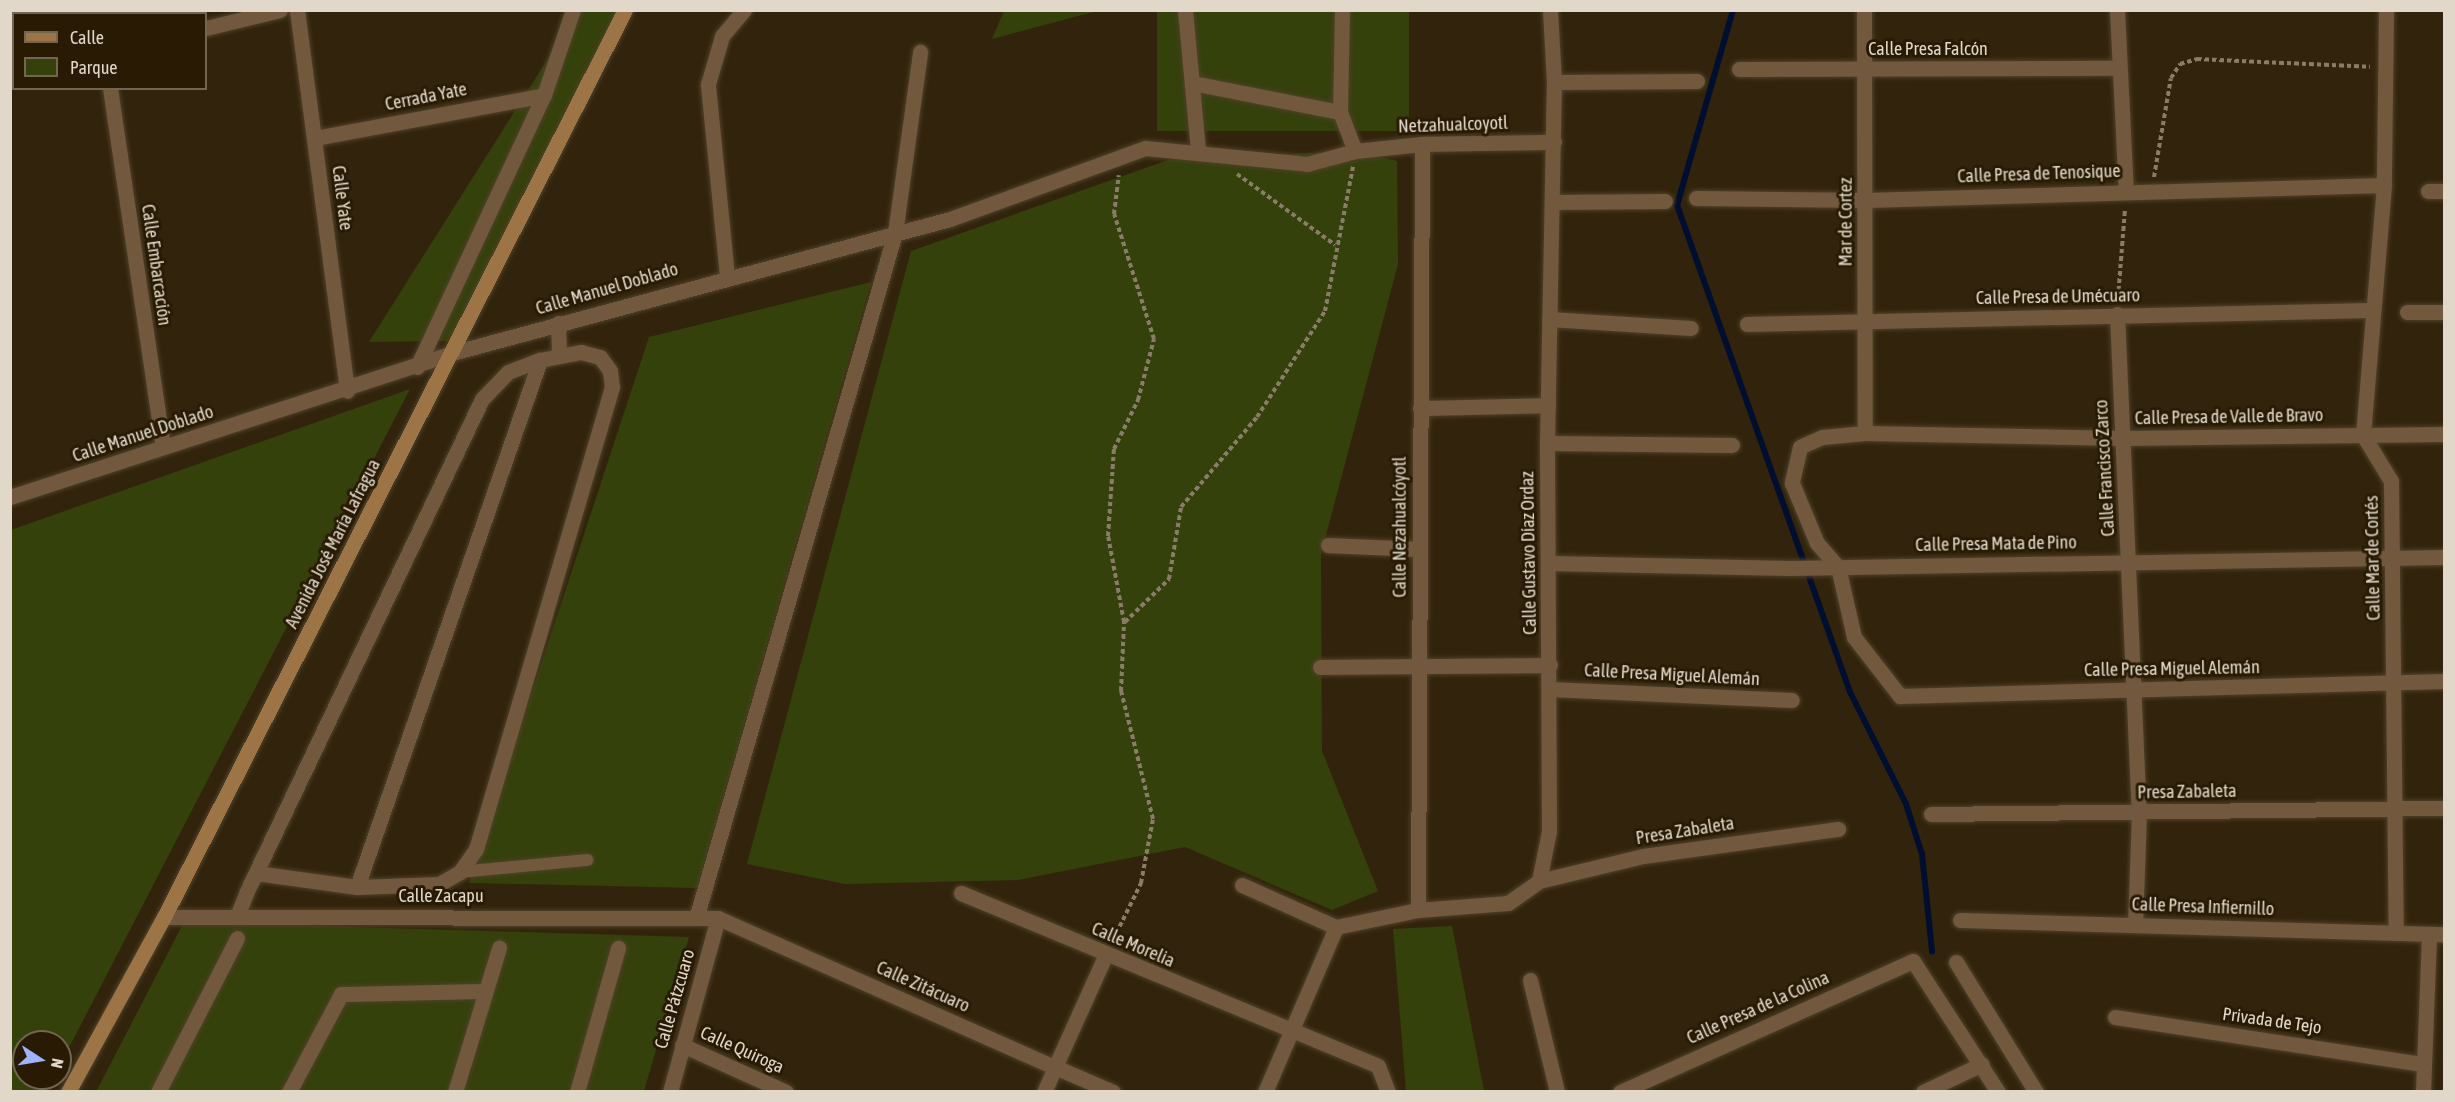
<!DOCTYPE html>
<html>
<head>
<meta charset="utf-8">
<style>
  body { margin:0 }
  #map { position:relative; width:2455px; height:1102px; overflow:hidden; background:#32240c; font-family:"Asap Condensed",sans-serif }
  div>[style] { position:absolute }
  [style*='--x'] { left:calc(var(--x)*1px); top:calc(var(--y)*1px); width:calc(var(--w)*1px); rotate:calc(var(--a)*1deg) }
  .green>* { inset:0; background:#35410a; transform-origin:0 0 }
  .stream>* { height:6px; margin:-3px; padding:0 3px; transform-origin:3px; border-radius:3px; background:#000e2f }
  .path>* { height:4px; margin-top:-2px; transform-origin:0; background:repeating-linear-gradient(90deg,#897d6a 0 4.5px,transparent 0 7.5px) }
  .roads { filter:drop-shadow(0 0 2px #4e412a) drop-shadow(0 0 2px #4e412a) }
  .service>* { height:12px; margin:-6px; padding:0 6px; transform-origin:6px; border-radius:6px; background:#72593d }
  .minor>* { height:15px; margin:-7.5px; padding:0 7.5px; transform-origin:7.5px; border-radius:7.5px; background:#72593d }
  .tertiary>* { height:15px; margin:-7.5px; padding:0 7.5px; transform-origin:7.5px; border-radius:7.5px; background:#72593d }
  .secondary>* { height:15px; margin:-7.5px; padding:0 7.5px; transform-origin:7.5px; border-radius:7.5px; background:#9c7446 }
  span { translate:-50% -50%; white-space:nowrap; text-align:center; line-height:1.15; -webkit-text-stroke:6px #281a03; paint-order:stroke }
  .street-label { font-size:18px; color:#e1d8ca }
  .frame { position:absolute; inset:0; border:12px solid #e1d8ca; pointer-events:none }
  .legend { position:absolute; left:12px; top:12px; width:195px; height:78px; box-sizing:border-box; background:#281a03; border:2px solid #726653; margin:0; padding:8px 10px; list-style:none; font-size:18px; color:#e1d8ca }
  .legend li { display:flex; align-items:center; gap:12px; height:30px }
  .legend b { width:30px; border:2px solid #726653 }
  .north { position:absolute; left:12px; top:1030px; width:60px; height:60px; box-sizing:border-box; background:#281a03; border:2px solid #726653; border-radius:50%; rotate:102deg; font-size:16px; font-weight:700; line-height:24px; text-align:center; color:#e1d8ca }
  .north::after { content:''; display:block; margin:auto; width:21px; height:27px; background:#a0b3fd; clip-path:polygon(50% 0,100% 100%,50% 72%,0 100%) }
</style>
</head>
<body>
<div id="map">
  <div class="green">
    <i style="clip-path:polygon(578px 11px,621px 11px,452px 341px,369px 342px)"></i>
    <i style="clip-path:polygon(1004px 11px,1004px 10px,1097px 11px,992px 39px)"></i>
    <i style="left:1157px;top:11px;width:252px;height:120px"></i>
    <i style="clip-path:polygon(1355px 151px,1397px 161px,1398px 264px,1321px 554px,1322px 751px,1378px 891px,1332px 910px,1185px 847px,1018px 880px,845px 884px,747px 864px,911px 251px,1171px 159px)"></i>
    <i style="clip-path:polygon(871px 282px,697px 888px,469px 883px,649px 337px)"></i>
    <i style="clip-path:polygon(410px 389px,60px 1065px,60px 1042px,24px 1042px,24px 1078px,53px 1078px,46px 1091px,11px 1091px,11px 530px)"></i>
    <i style="clip-path:polygon(184px 922px,689px 937px,644px 1091px,96px 1092px)"></i>
    <i style="clip-path:polygon(1452px 926px,1484px 1091px,1406px 1091px,1393px 929px)"></i>
  </div>
  <div class="stream">
    <i style="--x:1733;--y:10;--w:203;--a:106"></i>
    <i style="--x:1677;--y:205;--w:517;--a:70.44"></i>
    <i style="--x:1850;--y:692;--w:125;--a:63.4"></i>
    <i style="--x:1906;--y:804;--w:52;--a:72.3"></i>
    <i style="--x:1922;--y:854;--w:98;--a:84.1"></i>
  </div>
  <div class="path">
    <i style="--x:1237;--y:174;--w:121;--a:35.9"></i>
    <i style="--x:2154;--y:177;--w:100;--a:-80.3"></i>
    <i style="--x:2171;--y:78;--w:17;--a:-57"></i>
    <i style="--x:2180;--y:64;--w:18;--a:-16"></i>
    <i style="--x:2197;--y:59;--w:173;--a:2.6"></i>
    <i style="--x:2118;--y:298;--w:88;--a:-85.5"></i>
    <i style="--x:1125;--y:622;--w:62;--a:-44.3"></i>
    <i style="--x:1169;--y:579;--w:73;--a:-80.5"></i>
    <i style="--x:1181;--y:507;--w:118;--a:-49.8"></i>
    <i style="--x:1257;--y:417;--w:126;--a:-57.3"></i>
    <i style="--x:1325;--y:311;--w:147;--a:-79"></i>
    <i style="--x:1113;--y:940;--w:64;--a:-63.8"></i>
    <i style="--x:1141;--y:883;--w:65;--a:-79.4"></i>
    <i style="--x:1153;--y:819;--w:132;--a:-104"></i>
    <i style="--x:1121;--y:691;--w:69;--a:-87.5"></i>
    <i style="--x:1124;--y:622;--w:87;--a:-100.5"></i>
    <i style="--x:1108;--y:536;--w:87;--a:-86.1"></i>
    <i style="--x:1114;--y:449;--w:55;--a:-63.9"></i>
    <i style="--x:1138;--y:400;--w:63;--a:-75.3"></i>
    <i style="--x:1154;--y:339;--w:131;--a:-107.7"></i>
    <i style="--x:1114;--y:214;--w:39;--a:-83"></i>
  </div>
  <div class="roads">
    <div class="service">
      <i style="--x:460;--y:872;--w:128;--a:-5.4"></i>
    </div>
    <div class="minor">
      <i style="--x:297;--y:10;--w:384;--a:82.5"></i>
      <i style="--x:1185;--y:10;--w:141;--a:84.7"></i>
      <i style="--x:1342;--y:10;--w:102;--a:91.1"></i>
      <i style="--x:1340;--y:112;--w:42;--a:69"></i>
      <i style="--x:1864;--y:10;--w:423;--a:89.9"></i>
      <i style="--x:2117;--y:10;--w:181;--a:87.2"></i>
      <i style="--x:2386;--y:10;--w:175;--a:90.7"></i>
      <i style="--x:2384;--y:185;--w:251;--a:94.8"></i>
      <i style="--x:2363;--y:435;--w:54;--a:58.7"></i>
      <i style="--x:2391;--y:481;--w:452;--a:89.4"></i>
      <i style="--x:154;--y:14;--w:4;--a:-63"></i>
      <i style="--x:1739;--y:69;--w:378;--a:-0.2"></i>
      <i style="--x:1554;--y:82;--w:143;--a:-0.4"></i>
      <i style="--x:1193;--y:83;--w:150;--a:11.2"></i>
      <i style="--x:110;--y:88;--w:363;--a:81.6"></i>
      <i style="--x:315;--y:138;--w:233;--a:-10.6"></i>
      <i style="--x:2428;--y:191;--w:16;--a:0"></i>
      <i style="--x:1696;--y:198;--w:170;--a:0.7"></i>
      <i style="--x:1866;--y:200;--w:518;--a:-1.66"></i>
      <i style="--x:1552;--y:202;--w:113;--a:-0.5"></i>
      <i style="--x:727;--y:276;--w:193;--a:-95.7"></i>
      <i style="--x:708;--y:84;--w:50;--a:-73.7"></i>
      <i style="--x:722;--y:36;--w:34;--a:-50"></i>
      <i style="--x:2407;--y:312;--w:37;--a:0"></i>
      <i style="--x:2117;--y:314;--w:498;--a:87.5"></i>
      <i style="--x:2139;--y:812;--w:112;--a:92"></i>
      <i style="--x:1549;--y:319;--w:142;--a:3.6"></i>
      <i style="--x:558;--y:323;--w:32;--a:88"></i>
      <i style="--x:1747;--y:324;--w:623;--a:-1.29"></i>
      <i style="--x:417;--y:367;--w:300;--a:-65"></i>
      <i style="--x:544;--y:95;--w:90;--a:-71.2"></i>
      <i style="--x:1420;--y:408;--w:128;--a:-1.3"></i>
      <i style="--x:2444;--y:434;--w:321;--a:179.3"></i>
      <i style="--x:2123;--y:438;--w:258;--a:-178.9"></i>
      <i style="--x:1865;--y:433;--w:43;--a:174.7"></i>
      <i style="--x:1822;--y:437;--w:24;--a:156"></i>
      <i style="--x:1800;--y:447;--w:37;--a:103"></i>
      <i style="--x:1792;--y:483;--w:65;--a:67.4"></i>
      <i style="--x:1817;--y:543;--w:32;--a:49"></i>
      <i style="--x:1838;--y:567;--w:72;--a:77.1"></i>
      <i style="--x:1854;--y:637;--w:75;--a:52.1"></i>
      <i style="--x:1900;--y:696;--w:544;--a:-1.58"></i>
      <i style="--x:1547;--y:443;--w:185;--a:0.6"></i>
      <i style="--x:10;--y:497;--w:465;--a:-18"></i>
      <i style="--x:452;--y:353;--w:516;--a:-15.06"></i>
      <i style="--x:950;--y:219;--w:208;--a:-20"></i>
      <i style="--x:1145;--y:148;--w:163;--a:5.6"></i>
      <i style="--x:1307;--y:164;--w:50;--a:-15.2"></i>
      <i style="--x:1355;--y:151;--w:67;--a:-6"></i>
      <i style="--x:1422;--y:144;--w:132;--a:-0.9"></i>
      <i style="--x:1328;--y:545;--w:91;--a:2.5"></i>
      <i style="--x:1549;--y:563;--w:241;--a:1.2"></i>
      <i style="--x:1790;--y:568;--w:654;--a:-0.96"></i>
      <i style="--x:1320;--y:667;--w:230;--a:-0.5"></i>
      <i style="--x:1550;--y:689;--w:242;--a:2.6"></i>
      <i style="--x:1931;--y:814;--w:513;--a:-0.67"></i>
      <i style="--x:1539;--y:881;--w:107;--a:-13.5"></i>
      <i style="--x:1643;--y:856;--w:197;--a:-7.9"></i>
      <i style="--x:1242;--y:885;--w:103;--a:24.1"></i>
      <i style="--x:357;--y:887;--w:558;--a:-70.85"></i>
      <i style="--x:961;--y:893;--w:451;--a:22.5"></i>
      <i style="--x:1378;--y:1066;--w:28;--a:69"></i>
      <i style="--x:1418;--y:910;--w:766;--a:-89.7"></i>
      <i style="--x:697;--y:915;--w:710;--a:-73.81"></i>
      <i style="--x:895;--y:233;--w:183;--a:-82.1"></i>
      <i style="--x:237;--y:916;--w:27;--a:-68"></i>
      <i style="--x:247;--y:891;--w:545;--a:-64.47"></i>
      <i style="--x:482;--y:399;--w:37;--a:-46"></i>
      <i style="--x:508;--y:372;--w:34;--a:-21"></i>
      <i style="--x:540;--y:360;--w:42;--a:-11"></i>
      <i style="--x:581;--y:352;--w:20;--a:15"></i>
      <i style="--x:600;--y:357;--w:17;--a:54"></i>
      <i style="--x:610;--y:371;--w:16;--a:83"></i>
      <i style="--x:612;--y:387;--w:482;--a:106.4"></i>
      <i style="--x:476;--y:849;--w:28;--a:125"></i>
      <i style="--x:460;--y:872;--w:24;--a:150"></i>
      <i style="--x:439;--y:884;--w:82;--a:177.9"></i>
      <i style="--x:357;--y:887;--w:102;--a:-172.1"></i>
      <i style="--x:164;--y:917;--w:554;--a:0.1"></i>
      <i style="--x:718;--y:918;--w:368;--a:23.9"></i>
      <i style="--x:1055;--y:1067;--w:124;--a:-65.7"></i>
      <i style="--x:1956;--y:962;--w:153;--a:58.4"></i>
      <i style="--x:1530;--y:980;--w:115;--a:76.4"></i>
      <i style="--x:2115;--y:1017;--w:312;--a:8.7"></i>
      <i style="--x:682;--y:1045;--w:114;--a:24.3"></i>
      <i style="--x:158;--y:1092;--w:173;--a:-62.8"></i>
      <i style="--x:289;--y:1092;--w:111;--a:-62"></i>
      <i style="--x:341;--y:994;--w:144;--a:-1.2"></i>
      <i style="--x:455;--y:1092;--w:151;--a:-73"></i>
      <i style="--x:577;--y:1092;--w:150;--a:-74.1"></i>
      <i style="--x:670;--y:1092;--w:180;--a:-74.6"></i>
      <i style="--x:1620;--y:1092;--w:321;--a:-24.1"></i>
      <i style="--x:1923;--y:1092;--w:65;--a:-25.4"></i>
      <i style="--x:2423;--y:1092;--w:158;--a:-87.8"></i>
    </div>
    <div class="tertiary">
      <i style="--x:206;--y:28;--w:76;--a:-13.7"></i>
      <i style="--x:10;--y:75;--w:4;--a:-14"></i>
      <i style="--x:1960;--y:920;--w:484;--a:1.7"></i>
      <i style="--x:1913;--y:961;--w:156;--a:57"></i>
      <i style="--x:1044;--y:1092;--w:27;--a:-66"></i>
      <i style="--x:1055;--y:1067;--w:63;--a:23.3"></i>
      <i style="--x:1265;--y:1092;--w:180;--a:-66.7"></i>
      <i style="--x:1336;--y:927;--w:84;--a:-11.7"></i>
      <i style="--x:1418;--y:910;--w:90;--a:-4.4"></i>
      <i style="--x:1508;--y:903;--w:38;--a:-35"></i>
      <i style="--x:1539;--y:881;--w:51;--a:-78.7"></i>
      <i style="--x:1549;--y:831;--w:388;--a:-90.3"></i>
      <i style="--x:1547;--y:443;--w:361;--a:-88.9"></i>
      <i style="--x:1554;--y:82;--w:72;--a:-93.2"></i>
    </div>
    <div class="secondary">
      <i style="--x:68;--y:1092;--w:200;--a:-61.3"></i>
      <i style="--x:164;--y:917;--w:1017;--a:-63.06"></i>
    </div>
  </div>
  <div class="street-label">
    <span style="left:1928px;top:49px">Calle Presa Falcón</span>
    <span style="left:426px;top:97px;rotate:-11deg">Cerrada Yate</span>
    <span style="left:1453px;top:125px;rotate:-2deg">Netzahualcoyotl</span>
    <span style="left:2039px;top:174px;rotate:-2deg">Calle Presa de Tenosique</span>
    <span style="left:342px;top:198px;rotate:83deg">Calle Yate</span>
    <span style="left:1846px;top:222px;rotate:-90deg">Mar de Cortez</span>
    <span style="left:156px;top:265px;rotate:82deg">Calle Embarcación</span>
    <span style="left:607px;top:289px;rotate:-16deg">Calle Manuel Doblado</span>
    <span style="left:2058px;top:297px;rotate:-1deg">Calle Presa de Umécuaro</span>
    <span style="left:2229px;top:417px;rotate:-1deg">Calle Presa de Valle de Bravo</span>
    <span style="left:143px;top:434px;rotate:-18deg">Calle Manuel Doblado</span>
    <span style="left:2105px;top:468px;rotate:-93deg">Calle Francisco Zarco</span>
    <span style="left:1400px;top:527px;rotate:-90deg">Calle Nezahualcóyotl</span>
    <span style="left:333px;top:544px;rotate:-63deg">Avenida José María Lafragua</span>
    <span style="left:1996px;top:544px;rotate:-1deg">Calle Presa Mata de Pino</span>
    <span style="left:1529px;top:553px;rotate:-91deg">Calle Gustavo Díaz Ordaz</span>
    <span style="left:2373px;top:558px;rotate:-91deg">Calle Mar de Cortés</span>
    <span style="left:2172px;top:669px;rotate:-1deg">Calle Presa Miguel Alemán</span>
    <span style="left:1672px;top:675px;rotate:3deg">Calle Presa Miguel Alemán</span>
    <span style="left:2187px;top:792px;rotate:-1deg">Presa Zabaleta</span>
    <span style="left:1685px;top:831px;rotate:-9deg">Presa Zabaleta</span>
    <span style="left:441px;top:896px">Calle Zacapu</span>
    <span style="left:2203px;top:907px;rotate:2deg">Calle Presa Infiernillo</span>
    <span style="left:1133px;top:945px;rotate:23deg">Calle Morelia</span>
    <span style="left:923px;top:987px;rotate:24deg">Calle Zitácuaro</span>
    <span style="left:675px;top:999px;rotate:-74deg">Calle Pátzcuaro</span>
    <span style="left:1758px;top:1008px;rotate:-24deg">Calle Presa de la Colina</span>
    <span style="left:2272px;top:1021px;rotate:8deg">Privada de Tejo</span>
    <span style="left:742px;top:1050px;rotate:24deg">Calle Quiroga</span>
  </div>
  <div class="frame"></div>
  <ul class="legend">
  <li><b style="height:8px;background:#9c7446"></b>Calle</li>
  <li><b style="height:16px;background:#35410a"></b>Parque</li>
  </ul>
  <div class="north">N</div>
</div>
</body>
</html>
